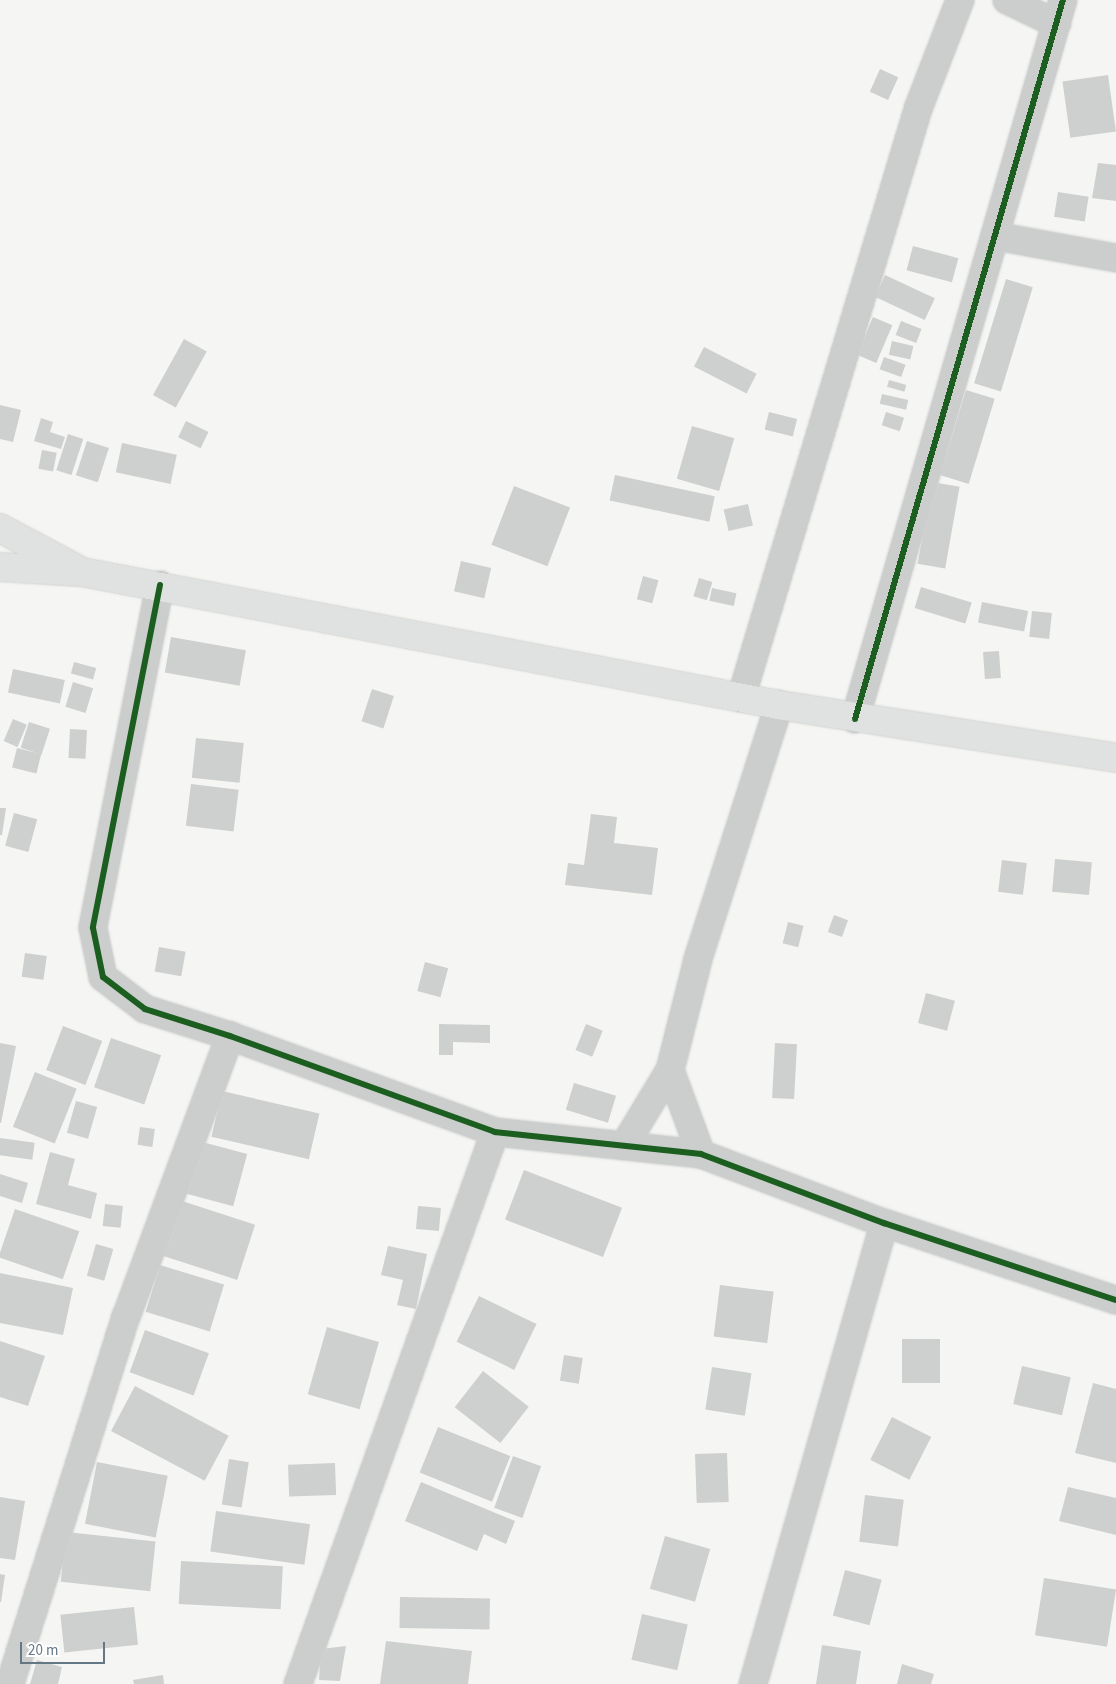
<!DOCTYPE html>
<html>
<head>
<meta charset="utf-8">
<style>
  body { margin:0 }
  #map { position:relative; width:1116px; height:1684px; overflow:hidden; background:#f5f5f3; font-family:"Source Sans 3",sans-serif }
  div>[style] { position:absolute }
  [style*='--x'] { left:calc(var(--x)*1px); top:calc(var(--y)*1px); width:calc(var(--w)*1px); rotate:calc(var(--a)*1deg) }
  .building>* { inset:0; background:#ced0cf; transform-origin:0 0 }
  .roads { filter:drop-shadow(0 0 1px #d1d1d1) drop-shadow(0 0 1px #d1d1d1) }
  .minor>* { height:28px; margin:-14px; padding:0 14px; transform-origin:14px; border-radius:14px; background:#cccece }
  .major>* { height:28px; margin:-14px; padding:0 14px; transform-origin:14px; border-radius:14px; background:#e0e1e1 }
  .cycleway>* { height:6px; margin:-3px; padding:0 3px; transform-origin:3px; border-radius:3px; background:#1b5e20 }
  span { translate:-50% -50%; white-space:nowrap; text-align:center; line-height:1.15; -webkit-text-stroke:5px #fff; paint-order:stroke }
  .scale { position:absolute; left:20px; top:1642px; width:85px; height:22px; box-sizing:border-box; border:2px solid #647784; border-top:0; padding-left:6px; font-size:15px; line-height:18px; white-space:nowrap; color:#647784; -webkit-text-stroke:4px #fff; paint-order:stroke }
</style>
</head>
<body>
<div id="map">
  <div class="building">
    <i style="left:880px;top:69px;width:20px;height:25px;rotate:24deg"></i>
    <i style="left:1108px;top:75px;width:57px;height:46px;rotate:82deg"></i>
    <i style="clip-path:polygon(1098px 163px,1116px 165px,1116px 201px,1092px 198px)"></i>
    <i style="left:1058px;top:192px;width:31px;height:25px;rotate:9deg"></i>
    <i style="left:913px;top:246px;width:47px;height:25px;rotate:15deg"></i>
    <i style="left:885px;top:275px;width:55px;height:24px;rotate:25deg"></i>
    <i style="left:1006px;top:279px;width:28px;height:109px;rotate:17deg"></i>
    <i style="left:873px;top:317px;width:21px;height:41px;rotate:23deg"></i>
    <i style="left:901px;top:321px;width:22px;height:15px;rotate:21deg"></i>
    <i style="left:184px;top:339px;width:26px;height:64px;rotate:29deg"></i>
    <i style="left:892px;top:341px;width:22px;height:14px;rotate:13deg"></i>
    <i style="left:704px;top:347px;width:59px;height:22px;rotate:27deg"></i>
    <i style="left:884px;top:357px;width:23px;height:13px;rotate:20deg"></i>
    <i style="left:889px;top:380px;width:18px;height:7px;rotate:16deg"></i>
    <i style="left:966px;top:390px;width:30px;height:89px;rotate:17deg"></i>
    <i style="left:882px;top:394px;width:27px;height:10px;rotate:13deg"></i>
    <i style="clip-path:polygon(0 405px,21px 410px,13px 442px,0 439px)"></i>
    <i style="left:769px;top:412px;width:29px;height:18px;rotate:14deg"></i>
    <i style="left:886px;top:412px;width:19px;height:14px;rotate:18deg"></i>
    <i style="clip-path:polygon(41px 418px,53px 422px,50px 432px,65px 437px,61px 449px,34px 441px)"></i>
    <i style="left:186px;top:421px;width:25px;height:18px;rotate:26deg"></i>
    <i style="left:692px;top:426px;width:44px;height:55px;rotate:16deg"></i>
    <i style="left:68px;top:434px;width:16px;height:38px;rotate:18deg"></i>
    <i style="left:87px;top:441px;width:23px;height:36px;rotate:18deg"></i>
    <i style="left:122px;top:443px;width:56px;height:30px;rotate:12deg"></i>
    <i style="left:42px;top:450px;width:15px;height:19px;rotate:11deg"></i>
    <i style="left:615px;top:475px;width:102px;height:26px;rotate:12deg"></i>
    <i style="left:932px;top:482px;width:28px;height:83px;rotate:10deg"></i>
    <i style="left:514px;top:486px;width:60px;height:63px;rotate:21deg"></i>
    <i style="left:748px;top:504px;width:22px;height:25px;rotate:77deg"></i>
    <i style="left:461px;top:561px;width:31px;height:31px;rotate:13deg"></i>
    <i style="left:643px;top:576px;width:16px;height:24px;rotate:15deg"></i>
    <i style="left:699px;top:578px;width:14px;height:19px;rotate:17deg"></i>
    <i style="left:921px;top:587px;width:53px;height:22px;rotate:17deg"></i>
    <i style="left:712px;top:588px;width:25px;height:13px;rotate:12deg"></i>
    <i style="left:982px;top:602px;width:47px;height:21px;rotate:11deg"></i>
    <i style="left:1032px;top:611px;width:20px;height:26px;rotate:6deg"></i>
    <i style="left:171px;top:637px;width:76px;height:36px;rotate:10deg"></i>
    <i style="left:999px;top:651px;width:27px;height:16px;rotate:86deg"></i>
    <i style="left:74px;top:662px;width:23px;height:12px;rotate:15deg"></i>
    <i style="left:13px;top:669px;width:53px;height:24px;rotate:12deg"></i>
    <i style="left:73px;top:682px;width:21px;height:26px;rotate:17deg"></i>
    <i style="left:372px;top:689px;width:23px;height:34px;rotate:18deg"></i>
    <i style="left:13px;top:719px;width:15px;height:24px;rotate:23deg"></i>
    <i style="left:29px;top:722px;width:22px;height:27px;rotate:18deg"></i>
    <i style="left:70px;top:729px;width:17px;height:29px;rotate:3deg"></i>
    <i style="left:196px;top:738px;width:48px;height:40px;rotate:6deg"></i>
    <i style="left:17px;top:748px;width:25px;height:20px;rotate:14deg"></i>
    <i style="left:191px;top:784px;width:48px;height:42px;rotate:7deg"></i>
    <i style="clip-path:polygon(0 808px,6px 808px,2px 835px,0 835px)"></i>
    <i style="left:14px;top:813px;width:24px;height:34px;rotate:15deg"></i>
    <i style="clip-path:polygon(591px 814px,617px 817px,614px 843px,658px 848px,652px 895px,565px 885px,568px 863px,584px 865px)"></i>
    <i style="left:1055px;top:859px;width:37px;height:33px;rotate:5deg"></i>
    <i style="left:1002px;top:860px;width:25px;height:32px;rotate:7deg"></i>
    <i style="left:834px;top:915px;width:15px;height:18px;rotate:20deg"></i>
    <i style="left:788px;top:922px;width:16px;height:22px;rotate:14deg"></i>
    <i style="left:159px;top:947px;width:27px;height:25px;rotate:10deg"></i>
    <i style="left:25px;top:953px;width:22px;height:24px;rotate:8deg"></i>
    <i style="left:425px;top:962px;width:24px;height:30px;rotate:15deg"></i>
    <i style="left:926px;top:993px;width:30px;height:31px;rotate:15deg"></i>
    <i style="clip-path:polygon(439px 1024px,490px 1025px,490px 1043px,453px 1042px,453px 1055px,439px 1055px)"></i>
    <i style="left:586px;top:1024px;width:18px;height:28px;rotate:22deg"></i>
    <i style="left:63px;top:1026px;width:42px;height:47px;rotate:21deg"></i>
    <i style="left:111px;top:1038px;width:53px;height:52px;rotate:19deg"></i>
    <i style="clip-path:polygon(0 1043px,16px 1046px,1px 1123px,0 1123px)"></i>
    <i style="left:775px;top:1043px;width:22px;height:55px;rotate:3deg"></i>
    <i style="left:35px;top:1072px;width:45px;height:59px;rotate:22deg"></i>
    <i style="left:574px;top:1083px;width:44px;height:28px;rotate:17deg"></i>
    <i style="left:222px;top:1091px;width:100px;height:47px;rotate:13deg"></i>
    <i style="left:76px;top:1101px;width:22px;height:33px;rotate:16deg"></i>
    <i style="left:140px;top:1127px;width:15px;height:18px;rotate:8deg"></i>
    <i style="left:0;top:1138px;width:35px;height:17px;rotate:8deg"></i>
    <i style="left:195px;top:1140px;width:54px;height:54px;rotate:15deg"></i>
    <i style="clip-path:polygon(50px 1152px,75px 1159px,68px 1185px,97px 1193px,91px 1219px,36px 1204px)"></i>
    <i style="left:524px;top:1170px;width:105px;height:53px;rotate:21deg"></i>
    <i style="clip-path:polygon(0 1174px,28px 1183px,22px 1203px,0 1196px)"></i>
    <i style="left:179px;top:1200px;width:80px;height:58px;rotate:18deg"></i>
    <i style="left:105px;top:1204px;width:18px;height:22px;rotate:6deg"></i>
    <i style="left:418px;top:1206px;width:23px;height:23px;rotate:5deg"></i>
    <i style="left:15px;top:1209px;width:68px;height:51px;rotate:19deg"></i>
    <i style="left:96px;top:1244px;width:18px;height:33px;rotate:16deg"></i>
    <i style="clip-path:polygon(388px 1246px,427px 1254px,416px 1309px,397px 1305px,403px 1280px,381px 1275px)"></i>
    <i style="left:160px;top:1265px;width:67px;height:49px;rotate:17deg"></i>
    <i style="clip-path:polygon(0 1273px,73px 1288px,63px 1335px,0 1323px)"></i>
    <i style="left:720px;top:1285px;width:54px;height:52px;rotate:7deg"></i>
    <i style="left:479px;top:1296px;width:64px;height:51px;rotate:26deg"></i>
    <i style="left:327px;top:1327px;width:54px;height:70px;rotate:16deg"></i>
    <i style="left:145px;top:1330px;width:68px;height:45px;rotate:20deg"></i>
    <i style="left:940px;top:1339px;width:44px;height:38px;rotate:90deg"></i>
    <i style="clip-path:polygon(0 1341px,45px 1356px,28px 1406px,0 1397px)"></i>
    <i style="left:564px;top:1355px;width:19px;height:26px;rotate:9deg"></i>
    <i style="left:1022px;top:1366px;width:50px;height:39px;rotate:13deg"></i>
    <i style="left:712px;top:1367px;width:40px;height:43px;rotate:9deg"></i>
    <i style="left:483px;top:1371px;width:58px;height:46px;rotate:38deg"></i>
    <i style="clip-path:polygon(1093px 1383px,1116px 1389px,1116px 1463px,1075px 1453px)"></i>
    <i style="left:135px;top:1386px;width:106px;height:51px;rotate:28deg"></i>
    <i style="left:892px;top:1417px;width:44px;height:48px;rotate:27deg"></i>
    <i style="left:438px;top:1427px;width:78px;height:49px;rotate:22deg"></i>
    <i style="left:727px;top:1453px;width:49px;height:32px;rotate:88deg"></i>
    <i style="left:513px;top:1456px;width:30px;height:55px;rotate:20deg"></i>
    <i style="left:229px;top:1459px;width:20px;height:46px;rotate:9deg"></i>
    <i style="left:97px;top:1462px;width:72px;height:63px;rotate:11deg"></i>
    <i style="left:335px;top:1463px;width:32px;height:47px;rotate:88deg"></i>
    <i style="clip-path:polygon(421px 1482px,515px 1521px,506px 1544px,484px 1534px,477px 1551px,405px 1521px)"></i>
    <i style="clip-path:polygon(1068px 1487px,1116px 1498px,1116px 1535px,1059px 1521px)"></i>
    <i style="left:865px;top:1495px;width:39px;height:47px;rotate:7deg"></i>
    <i style="clip-path:polygon(0 1497px,25px 1501px,15px 1560px,0 1558px)"></i>
    <i style="left:216px;top:1511px;width:95px;height:41px;rotate:8deg"></i>
    <i style="left:66px;top:1532px;width:90px;height:50px;rotate:6deg"></i>
    <i style="left:665px;top:1536px;width:47px;height:55px;rotate:16deg"></i>
    <i style="left:181px;top:1561px;width:102px;height:43px;rotate:3deg"></i>
    <i style="left:845px;top:1570px;width:38px;height:47px;rotate:15deg"></i>
    <i style="clip-path:polygon(0 1574px,5px 1575px,1px 1602px,0 1602px)"></i>
    <i style="left:1044px;top:1578px;width:73px;height:58px;rotate:9deg"></i>
    <i style="left:400px;top:1597px;width:90px;height:31px;rotate:1deg"></i>
    <i style="left:134px;top:1607px;width:38px;height:74px;rotate:84deg"></i>
    <i style="left:642px;top:1614px;width:47px;height:47px;rotate:13deg"></i>
    <i style="clip-path:polygon(386px 1641px,472px 1651px,468px 1684px,380px 1684px)"></i>
    <i style="clip-path:polygon(822px 1645px,861px 1651px,856px 1684px,816px 1684px)"></i>
    <i style="clip-path:polygon(346px 1646px,340px 1681px,319px 1680px,321px 1649px)"></i>
    <i style="clip-path:polygon(37px 1660px,62px 1667px,58px 1684px,30px 1684px)"></i>
    <i style="clip-path:polygon(902px 1664px,934px 1674px,931px 1684px,897px 1684px)"></i>
    <i style="clip-path:polygon(163px 1675px,164px 1684px,134px 1684px,133px 1680px)"></i>
  </div>
  <div class="roads">
    <div class="minor">
      <i style="--x:1007;--y:0;--w:55;--a:25.6"></i>
      <i style="--x:995;--y:236;--w:123;--a:10.3"></i>
      <i style="--x:160;--y:585;--w:349;--a:101.1"></i>
      <i style="--x:93;--y:928;--w:50;--a:78.5"></i>
      <i style="--x:103;--y:977;--w:53;--a:37.3"></i>
      <i style="--x:145;--y:1009;--w:89;--a:17.6"></i>
      <i style="--x:230;--y:1036;--w:282;--a:19.9"></i>
      <i style="--x:495;--y:1132;--w:207;--a:6.1"></i>
      <i style="--x:701;--y:1154;--w:196;--a:20.7"></i>
      <i style="--x:884;--y:1223;--w:244;--a:18.4"></i>
      <i style="--x:741;--y:698;--w:615;--a:-73.27"></i>
      <i style="--x:918;--y:109;--w:117;--a:-68.9"></i>
      <i style="--x:855;--y:719;--w:748;--a:-73.87"></i>
      <i style="--x:670;--y:1070;--w:90;--a:69.7"></i>
      <i style="--x:624;--y:1146;--w:89;--a:-58.8"></i>
      <i style="--x:670;--y:1070;--w:114;--a:-75.8"></i>
      <i style="--x:698;--y:959;--w:267;--a:-72.3"></i>
      <i style="--x:10;--y:1684;--w:385;--a:-72.5"></i>
      <i style="--x:126;--y:1317;--w:300;--a:-69.7"></i>
      <i style="--x:298;--y:1684;--w:586;--a:-70.36"></i>
      <i style="--x:753;--y:1684;--w:479;--a:-74.1"></i>
    </div>
    <div class="major">
      <i style="--x:0;--y:528;--w:85;--a:28.1"></i>
      <i style="--x:0;--y:567;--w:82;--a:3.5"></i>
      <i style="--x:82;--y:572;--w:710;--a:10.8"></i>
      <i style="--x:779;--y:705;--w:341;--a:8.9"></i>
    </div>
  </div>
  <div class="cycleway">
    <i style="--x:160;--y:585;--w:349;--a:101.1"></i>
    <i style="--x:93;--y:928;--w:50;--a:78.5"></i>
    <i style="--x:103;--y:977;--w:53;--a:37.3"></i>
    <i style="--x:145;--y:1009;--w:89;--a:17.6"></i>
    <i style="--x:230;--y:1036;--w:282;--a:19.9"></i>
    <i style="--x:495;--y:1132;--w:207;--a:6.1"></i>
    <i style="--x:701;--y:1154;--w:196;--a:20.7"></i>
    <i style="--x:884;--y:1223;--w:244;--a:18.4"></i>
    <i style="--x:855;--y:719;--w:748;--a:-73.87"></i>
  </div>
  <div class="scale">20 m</div>
</div>
</body>
</html>
